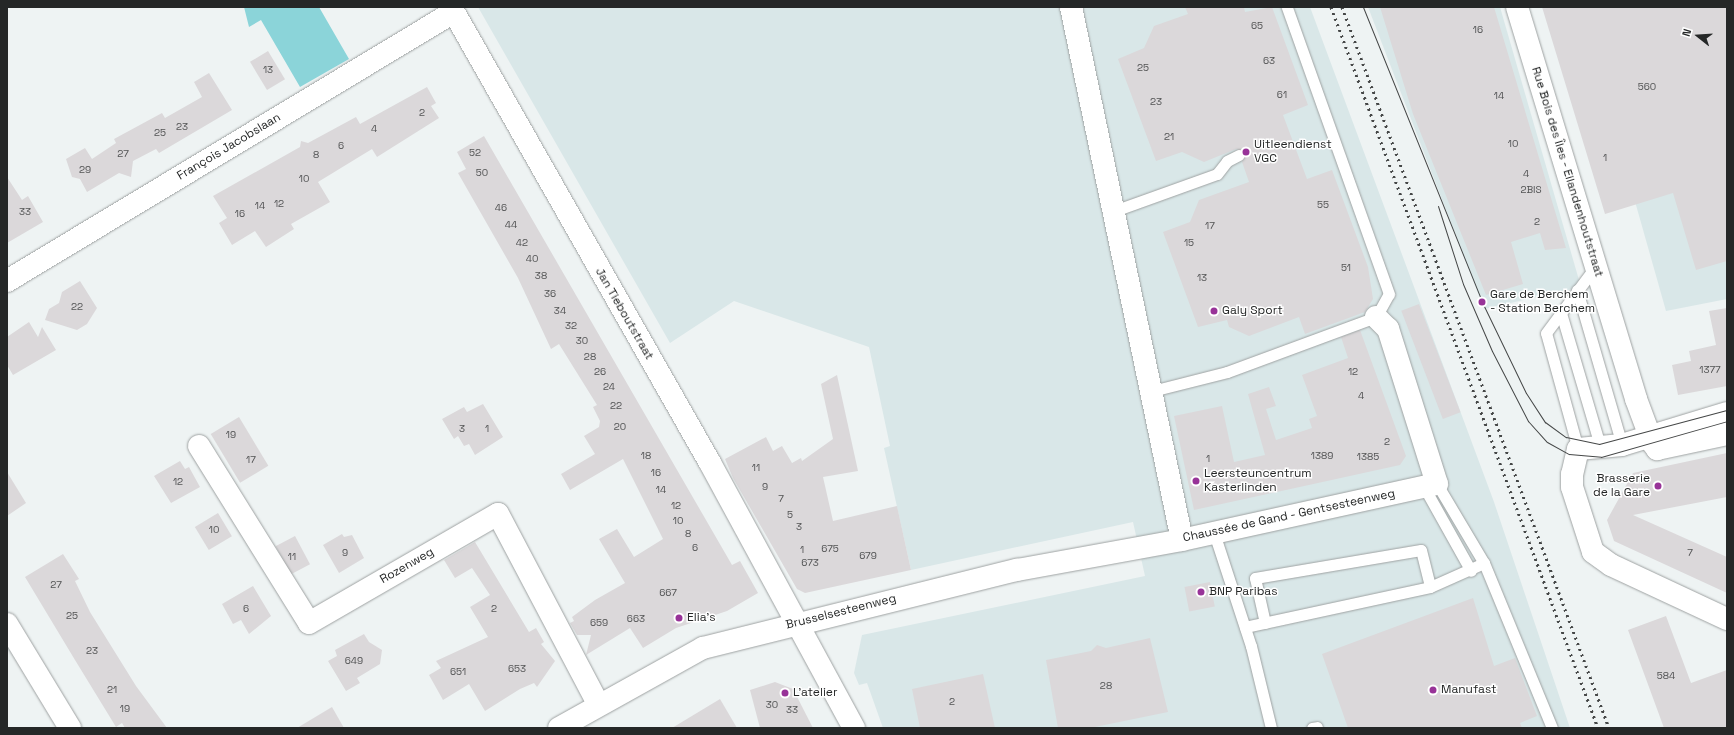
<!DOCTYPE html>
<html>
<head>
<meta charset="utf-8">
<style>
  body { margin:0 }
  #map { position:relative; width:1734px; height:735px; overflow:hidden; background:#eef3f3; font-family:"Space Grotesk",sans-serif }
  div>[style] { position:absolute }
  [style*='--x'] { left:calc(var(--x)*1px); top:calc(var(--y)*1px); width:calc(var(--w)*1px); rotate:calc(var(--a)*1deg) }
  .built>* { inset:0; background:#d9e7e8 }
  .green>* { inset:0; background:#8bd4d9 }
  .building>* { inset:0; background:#dbd8da; transform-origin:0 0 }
  .roads { filter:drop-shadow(0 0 1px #9ea2a2) drop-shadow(0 0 1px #9ea2a2) }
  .lane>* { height:11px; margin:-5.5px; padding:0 5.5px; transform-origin:5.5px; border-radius:5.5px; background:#fff }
  .street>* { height:22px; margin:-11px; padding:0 11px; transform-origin:11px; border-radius:11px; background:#fff }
  .tram>* { height:1px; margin:-0.5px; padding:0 0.5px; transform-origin:0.5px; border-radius:0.5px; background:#454747 }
  .rail>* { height:3px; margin-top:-1.5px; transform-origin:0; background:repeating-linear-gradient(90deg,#454747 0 2px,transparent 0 6px) }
  .dots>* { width:11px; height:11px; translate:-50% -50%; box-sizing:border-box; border:2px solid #fff; border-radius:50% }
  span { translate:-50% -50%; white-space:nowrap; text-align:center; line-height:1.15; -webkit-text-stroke:3px #fff; paint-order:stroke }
  .number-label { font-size:10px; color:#525354 }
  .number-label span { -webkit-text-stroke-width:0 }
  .poi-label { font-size:12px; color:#252727 }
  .left { translate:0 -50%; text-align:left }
  .right { translate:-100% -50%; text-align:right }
  .street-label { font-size:12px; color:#252727 }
  .frame { position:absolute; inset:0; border:8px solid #252727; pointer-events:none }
  .north { position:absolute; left:1678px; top:16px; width:40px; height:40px; -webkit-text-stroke:3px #fff; paint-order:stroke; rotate:287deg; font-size:11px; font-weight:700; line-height:16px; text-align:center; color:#252727 }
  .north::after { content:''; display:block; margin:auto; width:14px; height:18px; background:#252727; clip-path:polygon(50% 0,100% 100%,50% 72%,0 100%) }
</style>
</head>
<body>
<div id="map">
  <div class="built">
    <i style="clip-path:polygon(478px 7px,1310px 7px,1494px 502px,1570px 728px,883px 728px,867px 683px,859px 685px,854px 673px,862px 635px,1145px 576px,1133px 522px,911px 570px,884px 448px,890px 446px,869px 347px,734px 301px,670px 343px)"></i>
    <i style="clip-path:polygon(1368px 7px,1500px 7px,1581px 287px,1484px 309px)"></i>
    <i style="clip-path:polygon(1580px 7px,1727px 7px,1727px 299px,1666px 311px)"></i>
  </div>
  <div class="green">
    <i style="clip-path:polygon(244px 7px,319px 7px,349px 59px,300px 87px,261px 20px,249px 27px)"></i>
  </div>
  <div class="building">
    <i style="clip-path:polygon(1185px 7px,1244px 7px,1245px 12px,1272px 7px,1308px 105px,1283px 115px,1307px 179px,1332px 170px,1368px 267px,1373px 299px,1365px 312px,1305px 334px,1299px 317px,1249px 336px,1229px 327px,1227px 320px,1198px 327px,1163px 232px,1190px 222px,1199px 200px,1249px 182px,1242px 162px,1245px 152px,1236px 149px,1204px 162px,1182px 152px,1156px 161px,1118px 59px,1144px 48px,1154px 26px,1188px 14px)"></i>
    <i style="clip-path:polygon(1380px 7px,1494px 7px,1566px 248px,1545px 250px,1540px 233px,1511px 242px,1523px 284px,1486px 295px,1413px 114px)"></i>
    <i style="clip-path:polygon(1542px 7px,1727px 7px,1727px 261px,1696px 270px,1673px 193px,1605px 214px)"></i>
    <i style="left:268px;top:51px;width:33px;height:21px;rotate:59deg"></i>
    <i style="clip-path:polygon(209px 73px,232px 110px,159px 153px,156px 149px,133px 161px,131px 177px,119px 173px,87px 192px,80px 179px,72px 177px,66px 159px,85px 148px,92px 159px,116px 143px,114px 139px,162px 113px,165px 118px,202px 97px,194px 82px)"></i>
    <i style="clip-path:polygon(427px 87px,436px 103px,431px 106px,439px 118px,377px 157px,372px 149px,318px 182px,330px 202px,291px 224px,294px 229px,266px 247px,255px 231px,232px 245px,219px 223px,227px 218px,213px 196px,300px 147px,301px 141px,308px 143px,356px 117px,360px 124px)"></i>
    <i style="clip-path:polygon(484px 136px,732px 565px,740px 561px,758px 593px,727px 611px,676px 628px,643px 648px,630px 628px,586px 655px,591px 635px,577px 635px,570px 623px,574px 621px,572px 617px,595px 600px,625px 583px,599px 539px,617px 529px,634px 557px,663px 539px,623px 459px,570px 490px,561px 474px,595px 454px,584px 436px,599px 427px,600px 421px,593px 407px,597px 405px,559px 344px,551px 349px,518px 278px,458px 173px,466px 169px,457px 152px)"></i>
    <i style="clip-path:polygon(7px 177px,22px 200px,28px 196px,43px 222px,7px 243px)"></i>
    <i style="clip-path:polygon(80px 281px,97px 308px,87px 324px,77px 330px,45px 320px,49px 309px,59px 303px,62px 292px)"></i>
    <i style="left:1419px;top:304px;width:116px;height:19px;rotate:69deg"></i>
    <i style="clip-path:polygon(1727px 308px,1727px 386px,1678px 395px,1672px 365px,1691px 361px,1689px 351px,1716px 345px,1709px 311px)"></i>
    <i style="clip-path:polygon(29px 322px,38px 337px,42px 327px,56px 350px,13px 375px,7px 365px,7px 337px)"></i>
    <i style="clip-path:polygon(1360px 330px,1406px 456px,1400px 465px,1194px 510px,1174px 416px,1222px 406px,1234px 462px,1265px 455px,1248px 394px,1269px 387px,1276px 406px,1266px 409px,1276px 440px,1312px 428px,1309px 419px,1317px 416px,1302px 375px,1348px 358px,1341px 337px)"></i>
    <i style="clip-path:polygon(837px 375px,858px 471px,823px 477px,833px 521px,897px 506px,911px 570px,805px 593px,797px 589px,733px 478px,725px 459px,766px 437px,773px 451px,782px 446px,792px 463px,801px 458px,802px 461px,833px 439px,821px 384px)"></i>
    <i style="clip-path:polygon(483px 404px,503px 437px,475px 455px,469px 444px,464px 446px,458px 436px,454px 439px,442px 419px,464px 407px,467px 412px)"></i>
    <i style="left:239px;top:417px;width:57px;height:33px;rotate:59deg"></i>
    <i style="clip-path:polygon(1727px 453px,1727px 497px,1633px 515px,1727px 557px,1727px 593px,1614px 541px,1607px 520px,1633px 473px)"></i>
    <i style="clip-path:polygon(180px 461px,185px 469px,189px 467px,200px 487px,171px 503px,154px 476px)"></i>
    <i style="clip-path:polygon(7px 472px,26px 503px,7px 516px)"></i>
    <i style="left:218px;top:513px;width:27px;height:27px;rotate:59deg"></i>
    <i style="clip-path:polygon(342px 534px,344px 537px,352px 535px,364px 558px,339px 573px,323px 545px)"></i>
    <i style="left:295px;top:536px;width:32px;height:22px;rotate:62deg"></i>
    <i style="clip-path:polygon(475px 542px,529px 632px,536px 628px,544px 642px,541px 644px,555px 661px,537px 687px,534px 683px,520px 689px,485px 711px,469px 684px,443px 700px,429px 675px,441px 668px,436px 661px,488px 637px,470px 607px,490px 595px,472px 568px,455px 578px,444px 560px)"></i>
    <i style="clip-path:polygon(63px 554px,79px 579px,75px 581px,90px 612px,136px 686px,167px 728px,125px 728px,122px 723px,116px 727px,75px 660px,25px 577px)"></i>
    <i style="left:1210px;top:582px;width:25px;height:26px;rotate:79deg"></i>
    <i style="clip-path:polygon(253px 586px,271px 616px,249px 634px,241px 620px,233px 624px,222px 604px)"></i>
    <i style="clip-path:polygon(1473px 598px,1494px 666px,1515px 658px,1537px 716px,1520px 723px,1522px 728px,1348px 728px,1322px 654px)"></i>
    <i style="clip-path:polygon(1666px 616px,1691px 683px,1727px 670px,1727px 728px,1664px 728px,1628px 630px)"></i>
    <i style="clip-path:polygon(364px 634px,369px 642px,382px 650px,380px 664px,357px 678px,360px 683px,346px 691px,328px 661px,337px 656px,335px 650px)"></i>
    <i style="clip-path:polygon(1150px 638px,1168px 712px,1090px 728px,1058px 728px,1046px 660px,1091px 651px,1097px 645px,1106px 648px)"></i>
    <i style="clip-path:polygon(983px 674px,995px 728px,920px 728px,912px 689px)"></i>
    <i style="clip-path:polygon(775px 682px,793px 689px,813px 728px,760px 728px,750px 690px)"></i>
    <i style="clip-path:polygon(720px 699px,737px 728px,672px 728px)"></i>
    <i style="clip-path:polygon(332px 707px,344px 728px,297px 728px)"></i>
  </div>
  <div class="roads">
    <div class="lane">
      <i style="--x:1114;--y:211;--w:109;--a:-19.8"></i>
      <i style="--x:1217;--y:174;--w:16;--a:-52"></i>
      <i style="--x:1227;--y:161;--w:13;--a:-27"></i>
      <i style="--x:1577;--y:290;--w:161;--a:73.8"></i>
      <i style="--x:1561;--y:313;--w:142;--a:73.6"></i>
      <i style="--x:1152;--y:391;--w:77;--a:-14.2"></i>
      <i style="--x:1227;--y:372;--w:159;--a:-20.3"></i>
      <i style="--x:1376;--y:317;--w:26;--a:-61"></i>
      <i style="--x:1389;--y:294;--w:305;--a:-109.6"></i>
      <i style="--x:1578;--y:449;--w:120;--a:-105.4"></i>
      <i style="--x:1546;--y:333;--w:84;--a:-53.3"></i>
      <i style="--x:1437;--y:484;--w:92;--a:59.3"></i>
      <i style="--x:1424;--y:487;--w:96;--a:60.8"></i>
      <i style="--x:1214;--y:533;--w:119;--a:71.9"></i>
      <i style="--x:1251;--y:646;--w:84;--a:76.3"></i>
      <i style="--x:1265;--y:623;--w:46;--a:-102.5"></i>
      <i style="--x:1255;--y:578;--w:168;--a:-9.6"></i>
      <i style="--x:1421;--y:550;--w:38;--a:76"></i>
      <i style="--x:1245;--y:627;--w:189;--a:-12.2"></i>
      <i style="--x:1430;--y:587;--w:59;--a:-24"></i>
      <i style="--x:1484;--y:563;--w:178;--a:67.6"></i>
      <i style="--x:1312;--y:728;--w:5;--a:-11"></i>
    </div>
    <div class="street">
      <i style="--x:451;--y:7;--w:524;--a:60.4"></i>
      <i style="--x:710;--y:463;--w:302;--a:61.5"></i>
      <i style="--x:1071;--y:7;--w:544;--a:78.24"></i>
      <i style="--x:1517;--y:7;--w:410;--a:73.1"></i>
      <i style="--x:1636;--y:399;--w:46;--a:69.6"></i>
      <i style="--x:1652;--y:442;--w:9;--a:54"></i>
      <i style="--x:1657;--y:449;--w:72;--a:-12.1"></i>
      <i style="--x:7;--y:281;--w:519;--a:-31.06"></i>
      <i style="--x:1727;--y:413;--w:110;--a:163.1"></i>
      <i style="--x:1622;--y:445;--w:44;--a:174.8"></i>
      <i style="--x:1578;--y:449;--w:26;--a:103"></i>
      <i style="--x:1572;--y:474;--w:13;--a:90"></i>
      <i style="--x:1572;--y:487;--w:68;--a:72.1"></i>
      <i style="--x:1593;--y:552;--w:22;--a:36"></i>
      <i style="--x:1611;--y:565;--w:128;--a:25"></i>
      <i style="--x:199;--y:446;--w:208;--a:58.1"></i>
      <i style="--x:309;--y:623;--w:218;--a:-30"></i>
      <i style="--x:498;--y:514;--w:215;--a:62.2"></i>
      <i style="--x:7;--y:624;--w:122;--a:58.8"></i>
      <i style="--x:559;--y:728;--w:165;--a:-29.1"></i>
      <i style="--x:703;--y:648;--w:324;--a:-14"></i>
      <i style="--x:1017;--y:570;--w:168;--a:-10.3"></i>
      <i style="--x:1182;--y:540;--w:261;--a:-12.4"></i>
      <i style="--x:1437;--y:484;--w:163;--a:-107.5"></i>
      <i style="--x:1388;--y:329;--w:17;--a:-135"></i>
    </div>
  </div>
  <div class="tram">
    <i style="--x:1363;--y:7;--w:318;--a:68"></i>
    <i style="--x:1482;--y:302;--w:101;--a:64.2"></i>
    <i style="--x:1526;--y:393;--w:35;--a:57"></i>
    <i style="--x:1545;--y:422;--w:26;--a:36"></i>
    <i style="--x:1566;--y:437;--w:34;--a:12"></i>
    <i style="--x:1599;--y:444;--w:132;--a:-14.9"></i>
    <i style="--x:1438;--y:206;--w:82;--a:72.2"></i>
    <i style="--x:1463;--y:284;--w:73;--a:66.6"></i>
    <i style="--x:1492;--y:351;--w:79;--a:62.8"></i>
    <i style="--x:1528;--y:421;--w:28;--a:48"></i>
    <i style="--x:1547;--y:442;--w:25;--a:29"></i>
    <i style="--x:1569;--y:454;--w:32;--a:5"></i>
    <i style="--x:1601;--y:457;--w:131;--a:-15.9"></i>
  </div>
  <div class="rail">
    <i style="--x:1331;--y:7;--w:769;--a:69.68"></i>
    <i style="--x:1342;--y:7;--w:769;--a:69.68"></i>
  </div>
  <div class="dots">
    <i style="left:1246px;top:152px;background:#983398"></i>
    <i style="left:1482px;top:302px;background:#983398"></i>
    <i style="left:1214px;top:311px;background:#983398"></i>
    <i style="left:1196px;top:481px;background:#983398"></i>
    <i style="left:1658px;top:486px;background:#983398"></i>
    <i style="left:1201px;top:592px;background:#983398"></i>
    <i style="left:679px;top:618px;background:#983398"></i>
    <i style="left:1433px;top:690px;background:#983398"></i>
    <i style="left:785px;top:693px;background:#983398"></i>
  </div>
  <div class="number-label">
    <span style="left:1257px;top:26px">65</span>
    <span style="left:1478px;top:30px">16</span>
    <span style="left:1269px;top:61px">63</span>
    <span style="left:1143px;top:68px">25</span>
    <span style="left:268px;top:70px">13</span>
    <span style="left:1647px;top:87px">560</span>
    <span style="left:1282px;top:95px">61</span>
    <span style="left:1499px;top:96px">14</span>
    <span style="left:1156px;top:102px">23</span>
    <span style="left:422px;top:113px">2</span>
    <span style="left:182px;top:127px">23</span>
    <span style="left:374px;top:129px">4</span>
    <span style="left:160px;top:133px">25</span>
    <span style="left:1169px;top:137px">21</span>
    <span style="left:1513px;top:144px">10</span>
    <span style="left:341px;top:146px">6</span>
    <span style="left:475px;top:153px">52</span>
    <span style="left:123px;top:154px">27</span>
    <span style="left:316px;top:155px">8</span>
    <span style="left:1605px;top:158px">1</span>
    <span style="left:85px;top:170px">29</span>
    <span style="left:482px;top:173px">50</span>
    <span style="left:1526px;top:174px">4</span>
    <span style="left:304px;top:179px">10</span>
    <span style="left:1531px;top:190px">2BIS</span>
    <span style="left:279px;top:204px">12</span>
    <span style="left:1323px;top:205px">55</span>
    <span style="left:260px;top:206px">14</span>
    <span style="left:501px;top:208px">46</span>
    <span style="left:25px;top:212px">33</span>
    <span style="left:240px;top:214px">16</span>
    <span style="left:1537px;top:222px">2</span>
    <span style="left:511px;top:225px">44</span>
    <span style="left:1210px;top:226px">17</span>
    <span style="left:522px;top:243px">42</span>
    <span style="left:1189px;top:243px">15</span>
    <span style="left:532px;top:259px">40</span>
    <span style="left:1346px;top:268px">51</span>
    <span style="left:541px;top:276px">38</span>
    <span style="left:1202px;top:278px">13</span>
    <span style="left:550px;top:294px">36</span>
    <span style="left:77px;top:307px">22</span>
    <span style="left:560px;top:311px">34</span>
    <span style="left:571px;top:326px">32</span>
    <span style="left:582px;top:341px">30</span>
    <span style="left:590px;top:357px">28</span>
    <span style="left:1710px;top:370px">1377</span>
    <span style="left:600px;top:372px">26</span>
    <span style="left:1353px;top:372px">12</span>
    <span style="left:609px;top:387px">24</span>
    <span style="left:1361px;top:396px">4</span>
    <span style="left:616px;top:406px">22</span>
    <span style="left:620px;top:427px">20</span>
    <span style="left:462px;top:429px">3</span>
    <span style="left:487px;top:429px">1</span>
    <span style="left:231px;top:435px">19</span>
    <span style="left:1387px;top:442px">2</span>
    <span style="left:646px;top:456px">18</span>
    <span style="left:1322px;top:456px">1389</span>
    <span style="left:1368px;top:457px">1385</span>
    <span style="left:1208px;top:459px">1</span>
    <span style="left:251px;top:460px">17</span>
    <span style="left:756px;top:468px">11</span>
    <span style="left:656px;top:473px">16</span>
    <span style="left:178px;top:482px">12</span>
    <span style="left:765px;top:487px">9</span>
    <span style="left:661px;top:490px">14</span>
    <span style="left:781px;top:499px">7</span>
    <span style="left:676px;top:506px">12</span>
    <span style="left:790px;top:515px">5</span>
    <span style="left:678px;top:521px">10</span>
    <span style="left:799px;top:527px">3</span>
    <span style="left:214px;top:530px">10</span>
    <span style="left:688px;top:534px">8</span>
    <span style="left:695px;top:548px">6</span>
    <span style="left:830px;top:549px">675</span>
    <span style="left:802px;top:550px">1</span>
    <span style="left:345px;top:553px">9</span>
    <span style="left:1690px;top:553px">7</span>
    <span style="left:868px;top:556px">679</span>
    <span style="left:292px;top:557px">11</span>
    <span style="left:810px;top:563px">673</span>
    <span style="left:56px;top:585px">27</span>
    <span style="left:668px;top:593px">667</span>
    <span style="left:246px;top:609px">6</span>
    <span style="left:494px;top:609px">2</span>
    <span style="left:72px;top:616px">25</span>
    <span style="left:636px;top:619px">663</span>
    <span style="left:599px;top:623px">659</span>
    <span style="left:92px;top:651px">23</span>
    <span style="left:354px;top:661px">649</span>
    <span style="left:517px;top:669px">653</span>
    <span style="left:458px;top:672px">651</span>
    <span style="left:1666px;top:676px">584</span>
    <span style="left:1106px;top:686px">28</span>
    <span style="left:112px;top:690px">21</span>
    <span style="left:952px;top:702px">2</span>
    <span style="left:772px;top:705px">30</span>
    <span style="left:125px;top:709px">19</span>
    <span style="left:792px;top:710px">33</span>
  </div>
  <div class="poi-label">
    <span class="left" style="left:1254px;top:152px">Uitleendienst<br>VGC</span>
    <span class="left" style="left:1490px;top:302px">Gare de Berchem<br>- Station Berchem</span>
    <span class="left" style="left:1222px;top:311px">Galy Sport</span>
    <span class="left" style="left:1204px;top:481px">Leersteuncentrum<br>Kasterlinden</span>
    <span class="right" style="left:1650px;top:486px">Brasserie<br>de la Gare</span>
    <span class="left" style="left:1209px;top:592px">BNP Paribas</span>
    <span class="left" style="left:687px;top:618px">Elia's</span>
    <span class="left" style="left:1441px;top:690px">Manufast</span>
    <span class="left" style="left:793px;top:693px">L'atelier</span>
  </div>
  <div class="street-label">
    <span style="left:229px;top:147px;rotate:-31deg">François Jacobslaan</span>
    <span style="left:1567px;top:172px;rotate:73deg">Rue Bois des Îles - Eilandenhoutstraat</span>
    <span style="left:624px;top:314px;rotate:60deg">Jan Tieboutstraat</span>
    <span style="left:1289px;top:516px;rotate:-12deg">Chaussée de Gand - Gentsesteenweg</span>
    <span style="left:407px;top:566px;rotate:-30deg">Rozenweg</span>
    <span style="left:841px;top:612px;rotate:-14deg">Brusselsesteenweg</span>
  </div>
  <div class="frame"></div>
  <div class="north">N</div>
</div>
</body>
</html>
